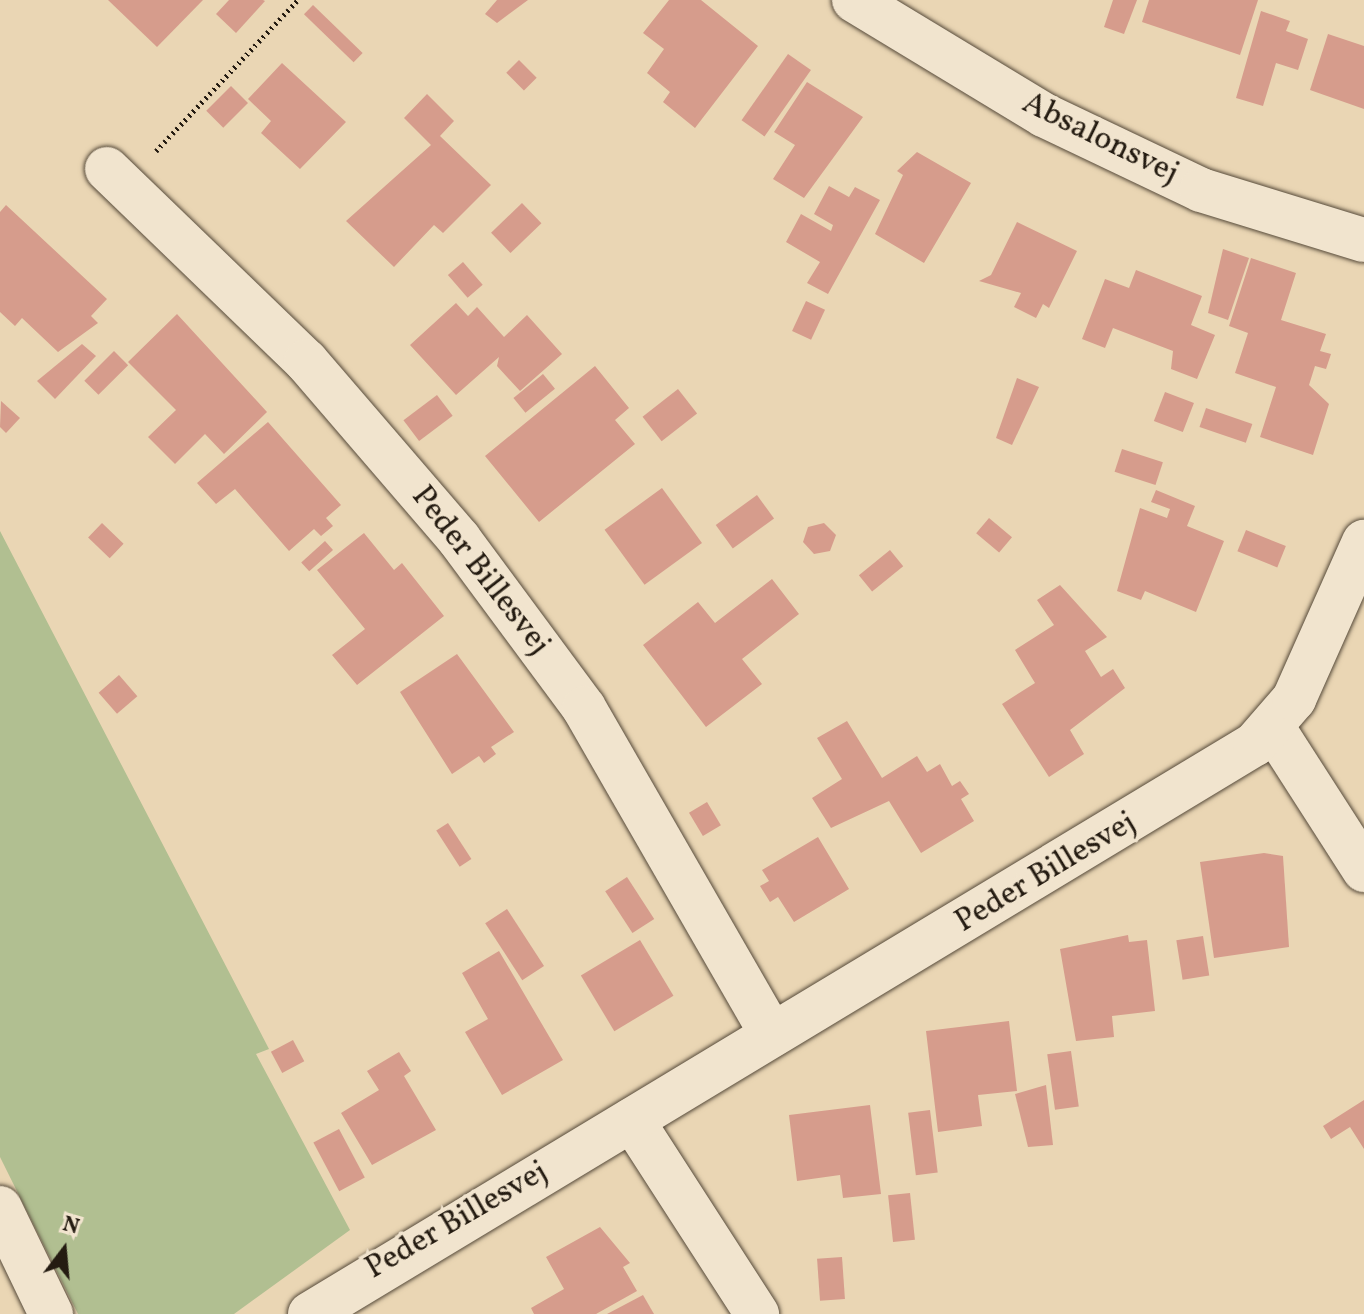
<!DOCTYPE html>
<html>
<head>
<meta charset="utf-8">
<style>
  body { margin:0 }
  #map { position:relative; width:1364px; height:1314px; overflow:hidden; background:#ead6b4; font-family:Vollkorn,serif }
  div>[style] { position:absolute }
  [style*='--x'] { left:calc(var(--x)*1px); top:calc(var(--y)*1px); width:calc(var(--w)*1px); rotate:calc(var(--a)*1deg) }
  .green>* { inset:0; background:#b1bf91 }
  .building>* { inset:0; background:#d69c8c; transform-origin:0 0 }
  .path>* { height:5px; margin-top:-2.5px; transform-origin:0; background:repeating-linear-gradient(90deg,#241b11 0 2px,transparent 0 6px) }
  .roads { filter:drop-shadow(0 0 2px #564a3a) drop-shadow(0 0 2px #564a3a) }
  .minor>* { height:44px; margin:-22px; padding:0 22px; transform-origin:22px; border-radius:22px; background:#f1e4ce }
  span { translate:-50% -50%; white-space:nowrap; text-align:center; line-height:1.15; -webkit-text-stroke:7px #f1e4ce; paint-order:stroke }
  .street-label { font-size:32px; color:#241b11 }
  .north { position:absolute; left:24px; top:1210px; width:80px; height:80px; -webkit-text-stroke:6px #f1e4ce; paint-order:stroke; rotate:16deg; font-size:22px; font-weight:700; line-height:32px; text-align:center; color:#241b11 }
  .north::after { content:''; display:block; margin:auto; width:28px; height:36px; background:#241b11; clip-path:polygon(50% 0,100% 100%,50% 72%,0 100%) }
</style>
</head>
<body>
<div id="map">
  <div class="green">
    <i style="clip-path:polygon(0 531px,269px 1049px,256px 1054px,350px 1230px,234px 1314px,78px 1314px,0 1157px)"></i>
  </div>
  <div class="building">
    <i style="clip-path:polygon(108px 0,203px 0,157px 47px)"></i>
    <i style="clip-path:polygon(229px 0,263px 0,265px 1px,236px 33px,216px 14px)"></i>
    <i style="clip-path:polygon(497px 0,528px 0,497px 23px,485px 14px)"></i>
    <i style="clip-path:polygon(669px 0,701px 0,758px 46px,695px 128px,663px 102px,670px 92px,647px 73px,664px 49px,643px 33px)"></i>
    <i style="clip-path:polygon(1113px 0,1137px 0,1124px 34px,1104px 27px)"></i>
    <i style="clip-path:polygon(1149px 0,1258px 0,1240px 55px,1142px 22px)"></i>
    <i style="left:313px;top:5px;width:69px;height:13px;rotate:44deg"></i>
    <i style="clip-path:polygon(1261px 11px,1290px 21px,1286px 31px,1308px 39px,1298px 70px,1276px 63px,1263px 106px,1236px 98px)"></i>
    <i style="clip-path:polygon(1328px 34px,1364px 46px,1364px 109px,1310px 90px)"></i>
    <i style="left:788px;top:54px;width:28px;height:81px;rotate:35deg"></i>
    <i style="left:519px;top:60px;width:25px;height:18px;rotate:45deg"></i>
    <i style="clip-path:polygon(282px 63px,346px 122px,300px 169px,261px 133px,271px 121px,248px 99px)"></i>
    <i style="clip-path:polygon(807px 82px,863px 117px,804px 198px,773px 179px,795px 145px,774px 132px)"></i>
    <i style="left:231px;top:86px;width:24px;height:35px;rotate:45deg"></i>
    <i style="clip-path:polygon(427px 94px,454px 121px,440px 136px,491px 185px,443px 233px,434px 225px,394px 267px,346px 221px,431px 145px,404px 118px)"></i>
    <i style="clip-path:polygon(917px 152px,971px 183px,924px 263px,875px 234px,903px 175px,897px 171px)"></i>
    <i style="clip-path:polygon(829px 186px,849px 197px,855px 187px,880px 200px,828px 294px,807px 283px,820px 262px,786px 242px,801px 214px,831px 231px,833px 225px,814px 214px)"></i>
    <i style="left:522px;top:203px;width:28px;height:43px;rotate:46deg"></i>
    <i style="clip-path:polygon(6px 205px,107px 299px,91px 316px,98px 323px,58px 352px,22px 318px,15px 326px,0 312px,0 212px)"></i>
    <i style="clip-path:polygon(1017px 222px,1077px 251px,1049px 308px,1043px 304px,1036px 318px,1014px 307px,1021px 293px,979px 281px,991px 275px)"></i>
    <i style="clip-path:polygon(1223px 249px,1249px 258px,1228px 320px,1208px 313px)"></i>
    <i style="clip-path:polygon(1251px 258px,1296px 273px,1281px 320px,1326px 334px,1320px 351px,1331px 354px,1326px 369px,1315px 366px,1309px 385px,1329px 404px,1313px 455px,1260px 437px,1276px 387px,1235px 373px,1248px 333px,1229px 326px)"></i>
    <i style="left:463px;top:262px;width:30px;height:20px;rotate:49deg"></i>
    <i style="clip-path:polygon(1136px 270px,1202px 296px,1191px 325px,1215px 335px,1197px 379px,1171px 369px,1173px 351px,1113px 328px,1105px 348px,1082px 339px,1105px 279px,1129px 288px)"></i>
    <i style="left:806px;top:301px;width:21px;height:33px;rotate:25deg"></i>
    <i style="clip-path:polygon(456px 303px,468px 316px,477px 307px,504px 337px,527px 315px,562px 354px,520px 391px,497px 366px,499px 357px,456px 395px,410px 345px)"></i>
    <i style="clip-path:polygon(177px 314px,267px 412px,224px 454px,205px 434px,175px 464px,148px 437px,176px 410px,128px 362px)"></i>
    <i style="clip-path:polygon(82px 344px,96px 356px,55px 399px,37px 381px)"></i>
    <i style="left:114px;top:351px;width:20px;height:42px;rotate:45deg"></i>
    <i style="clip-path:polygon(595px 366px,629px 408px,615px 420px,635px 444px,539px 522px,485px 456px)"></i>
    <i style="left:543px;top:374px;width:19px;height:38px;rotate:51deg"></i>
    <i style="clip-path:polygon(1017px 378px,1039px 387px,1012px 445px,996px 438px)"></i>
    <i style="left:678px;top:389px;width:31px;height:45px;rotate:52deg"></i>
    <i style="left:1165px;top:392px;width:31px;height:31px;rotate:21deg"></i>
    <i style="left:437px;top:395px;width:26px;height:42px;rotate:53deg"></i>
    <i style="clip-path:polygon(1px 401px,20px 418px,6px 433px,0 427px)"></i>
    <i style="left:1206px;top:408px;width:49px;height:20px;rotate:19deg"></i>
    <i style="clip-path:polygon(268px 422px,341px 505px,326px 518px,333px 526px,321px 536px,314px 529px,289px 551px,235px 489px,216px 504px,197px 483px)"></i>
    <i style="left:1122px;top:449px;width:43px;height:24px;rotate:18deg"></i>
    <i style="left:662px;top:488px;width:68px;height:71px;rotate:54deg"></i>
    <i style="clip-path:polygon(1156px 490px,1195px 506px,1187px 526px,1224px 541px,1196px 612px,1145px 591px,1141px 600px,1117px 591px,1140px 508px,1167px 518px,1170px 509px,1151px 502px)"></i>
    <i style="left:757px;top:495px;width:29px;height:51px;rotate:54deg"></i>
    <i style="left:989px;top:518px;width:30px;height:20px;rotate:40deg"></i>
    <i style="left:102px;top:523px;width:30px;height:20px;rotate:44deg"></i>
    <i style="clip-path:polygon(824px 523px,836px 535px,830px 551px,814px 554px,803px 542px,808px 527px)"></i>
    <i style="left:1246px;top:530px;width:43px;height:23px;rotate:22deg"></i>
    <i style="clip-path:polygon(364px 533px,394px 570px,402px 563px,444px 616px,357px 685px,332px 655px,365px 629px,317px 570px)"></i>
    <i style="left:325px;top:541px;width:12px;height:32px;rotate:48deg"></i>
    <i style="left:890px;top:550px;width:21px;height:40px;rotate:51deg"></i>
    <i style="clip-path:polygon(772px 579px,799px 614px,742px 659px,762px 684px,706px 727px,643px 645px,698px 602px,715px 623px)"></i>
    <i style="clip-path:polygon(1060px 585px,1107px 637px,1085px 651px,1101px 677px,1113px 669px,1125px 688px,1070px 730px,1084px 754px,1049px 777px,1002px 704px,1035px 683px,1015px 650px,1054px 625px,1037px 600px)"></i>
    <i style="clip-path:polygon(457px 654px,514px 732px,491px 747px,496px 754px,484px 763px,479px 756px,452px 774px,400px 692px)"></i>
    <i style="left:119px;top:675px;width:28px;height:27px;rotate:49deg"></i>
    <i style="clip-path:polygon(847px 721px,882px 778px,917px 756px,927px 772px,940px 764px,952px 786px,960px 781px,969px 794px,961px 799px,974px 821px,921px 853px,889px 801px,831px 828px,812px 798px,842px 779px,817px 738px)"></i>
    <i style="left:707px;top:802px;width:27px;height:21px;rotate:59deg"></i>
    <i style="left:448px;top:823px;width:43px;height:14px;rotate:57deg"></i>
    <i style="clip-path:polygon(818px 837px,849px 889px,794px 922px,778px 897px,770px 902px,760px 886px,769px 881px,762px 870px)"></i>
    <i style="clip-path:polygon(1264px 853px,1283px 856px,1289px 947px,1214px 958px,1200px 862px)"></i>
    <i style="left:627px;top:877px;width:50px;height:26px;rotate:57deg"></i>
    <i style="left:507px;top:909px;width:68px;height:26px;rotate:57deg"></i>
    <i style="clip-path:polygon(1128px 935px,1129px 942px,1147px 940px,1155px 1011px,1112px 1016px,1114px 1037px,1076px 1041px,1060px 949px)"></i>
    <i style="left:1203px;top:936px;width:40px;height:27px;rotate:81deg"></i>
    <i style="left:640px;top:940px;width:65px;height:69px;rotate:59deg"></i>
    <i style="clip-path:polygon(499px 951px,563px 1060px,502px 1095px,465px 1032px,488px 1019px,462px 973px)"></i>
    <i style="clip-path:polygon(1009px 1021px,1017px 1091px,978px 1095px,982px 1126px,938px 1132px,926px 1031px)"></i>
    <i style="left:293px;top:1040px;width:24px;height:25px;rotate:62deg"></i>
    <i style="left:1071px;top:1051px;width:56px;height:24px;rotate:82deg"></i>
    <i style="clip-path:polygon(399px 1052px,411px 1071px,404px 1076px,436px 1130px,372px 1165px,341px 1113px,379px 1090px,367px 1071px)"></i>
    <i style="clip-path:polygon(1046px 1085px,1053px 1145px,1028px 1147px,1015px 1094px)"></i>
    <i style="clip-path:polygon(1364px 1100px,1364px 1149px,1350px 1127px,1331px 1139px,1323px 1126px)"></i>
    <i style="clip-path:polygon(870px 1105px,881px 1194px,843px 1198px,840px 1175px,797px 1181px,789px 1115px)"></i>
    <i style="left:930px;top:1110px;width:63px;height:22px;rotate:83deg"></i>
    <i style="left:339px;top:1129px;width:55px;height:29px;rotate:62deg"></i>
    <i style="left:910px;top:1193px;width:47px;height:22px;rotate:84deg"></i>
    <i style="clip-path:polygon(600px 1227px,630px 1263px,623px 1267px,637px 1291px,596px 1314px,534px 1314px,531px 1308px,564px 1289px,546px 1257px)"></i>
    <i style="left:842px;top:1257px;width:42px;height:25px;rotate:86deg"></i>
    <i style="clip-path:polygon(643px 1295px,654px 1314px,607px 1314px)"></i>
  </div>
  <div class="path">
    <i style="--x:156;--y:151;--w:207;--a:-46.8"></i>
  </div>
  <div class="roads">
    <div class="minor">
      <i style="--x:854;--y:0;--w:222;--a:31.2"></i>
      <i style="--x:1044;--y:115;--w:174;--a:25.5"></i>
      <i style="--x:1201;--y:190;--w:170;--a:17.1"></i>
      <i style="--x:107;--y:169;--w:277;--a:44"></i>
      <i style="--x:306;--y:361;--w:235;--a:49.3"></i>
      <i style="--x:459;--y:539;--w:210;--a:53.5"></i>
      <i style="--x:584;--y:708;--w:377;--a:60.1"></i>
      <i style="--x:1273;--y:728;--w:169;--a:57.3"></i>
      <i style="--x:632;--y:1120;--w:231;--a:57.2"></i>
      <i style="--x:0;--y:1208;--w:118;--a:64.3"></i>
      <i style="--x:310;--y:1314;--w:1104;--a:-31.1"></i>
      <i style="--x:1255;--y:744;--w:60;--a:-49.1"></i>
      <i style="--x:1294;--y:699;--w:172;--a:-66"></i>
    </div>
  </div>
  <div class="street-label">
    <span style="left:1100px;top:139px;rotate:26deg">Absalonsvej</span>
    <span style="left:480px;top:571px;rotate:52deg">Peder Billesvej</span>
    <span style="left:1046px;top:873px;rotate:-31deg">Peder Billesvej</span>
    <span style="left:457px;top:1221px;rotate:-30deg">Peder Billesvej</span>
  </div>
  <div class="north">N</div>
</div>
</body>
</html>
